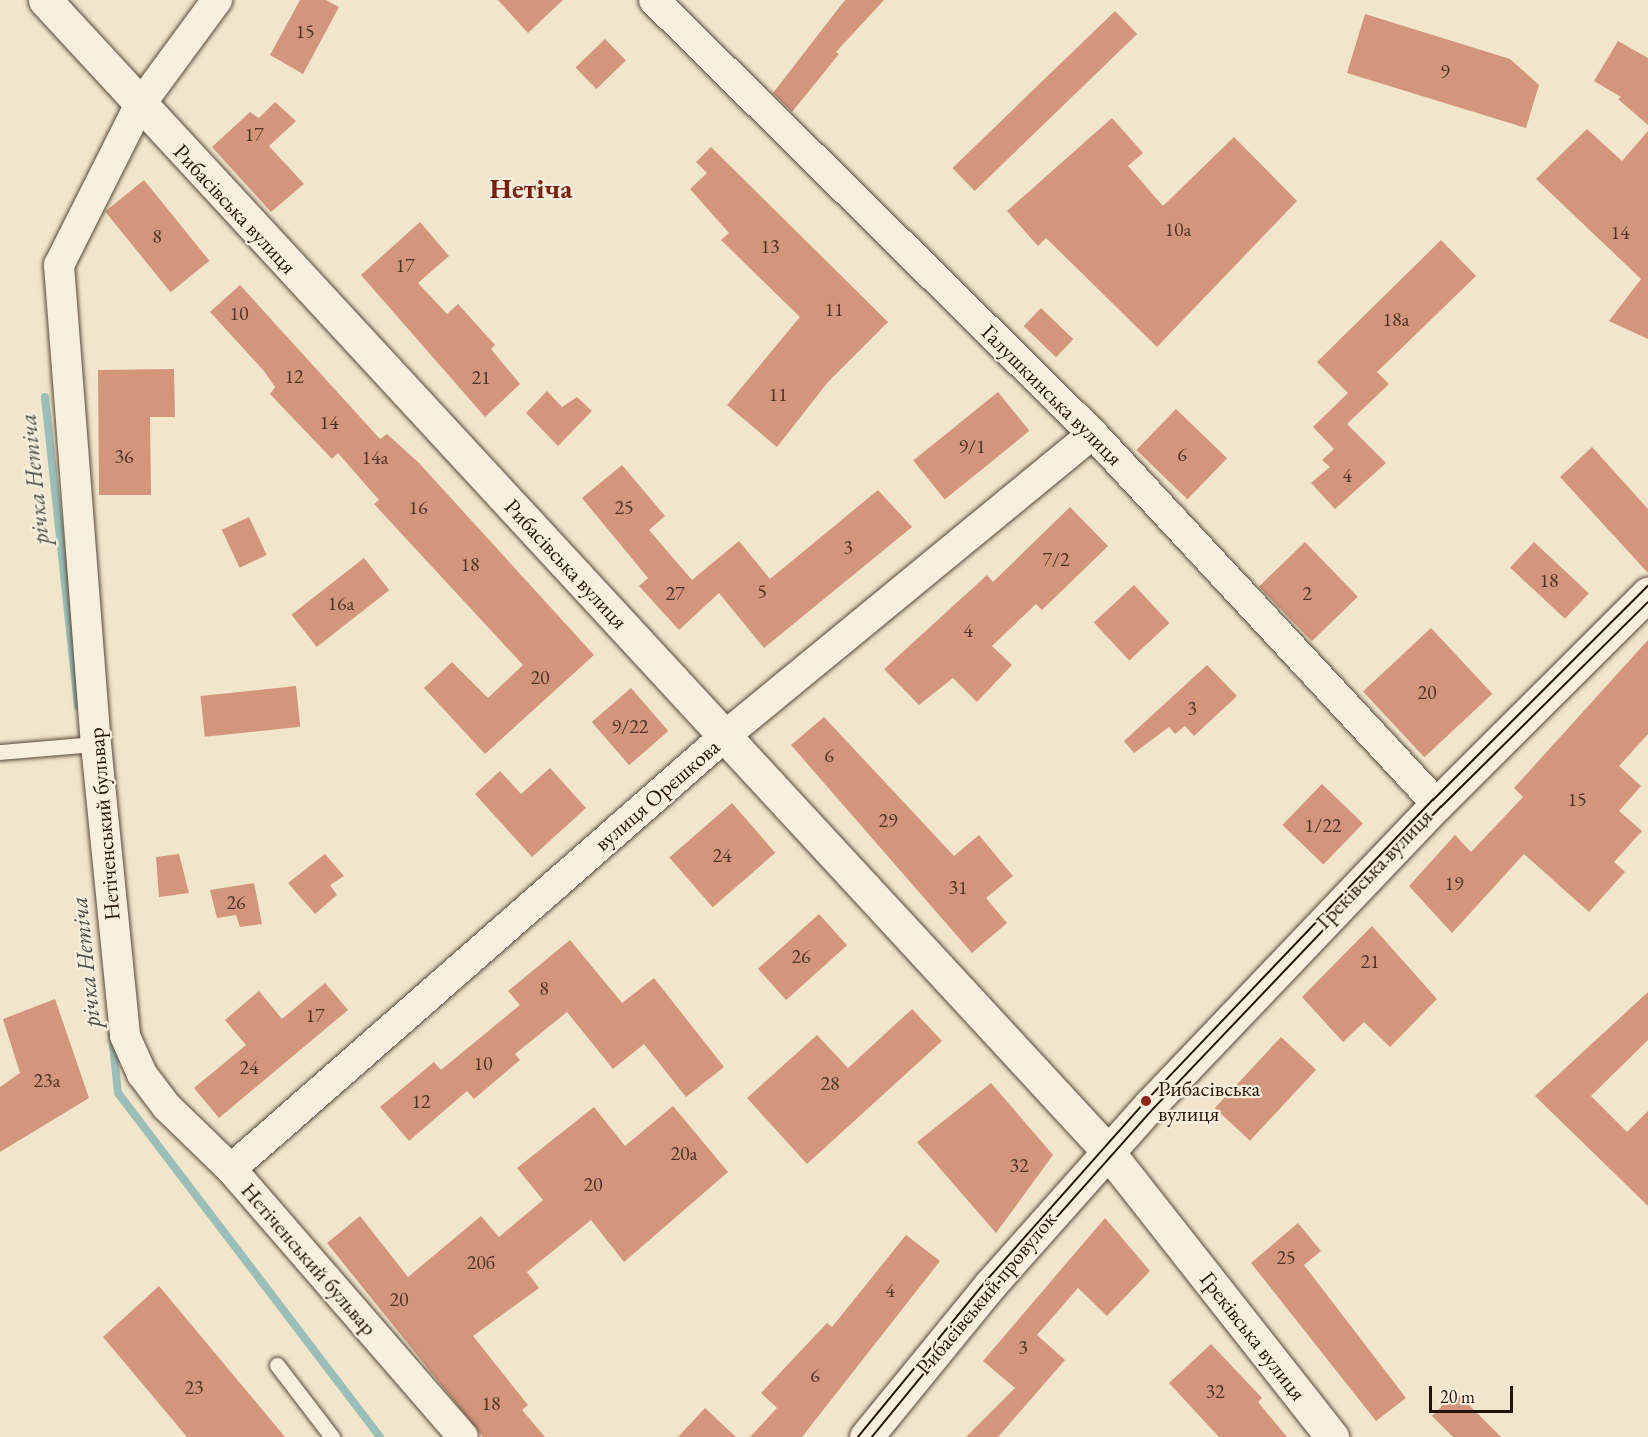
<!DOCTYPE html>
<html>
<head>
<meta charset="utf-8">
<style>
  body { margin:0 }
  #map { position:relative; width:1648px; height:1437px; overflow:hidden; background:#f1e6cc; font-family:"EB Garamond",serif }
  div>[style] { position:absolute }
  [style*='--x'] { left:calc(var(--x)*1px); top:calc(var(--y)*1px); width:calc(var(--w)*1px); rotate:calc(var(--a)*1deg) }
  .stream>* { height:8px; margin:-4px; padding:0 4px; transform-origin:4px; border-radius:4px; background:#9bbfb8 }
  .building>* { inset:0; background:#d3957b; transform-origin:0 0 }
  .roads { filter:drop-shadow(0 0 2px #564839) drop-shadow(0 0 2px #564839) }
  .service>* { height:15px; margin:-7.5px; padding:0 7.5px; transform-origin:7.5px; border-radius:7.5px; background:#f6efde }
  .minor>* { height:30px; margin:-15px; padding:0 15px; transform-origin:15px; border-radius:15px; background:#f6efde }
  .tertiary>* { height:33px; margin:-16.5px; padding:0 16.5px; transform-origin:16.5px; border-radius:16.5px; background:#f6efde }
  .secondary>* { height:33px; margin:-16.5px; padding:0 16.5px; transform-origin:16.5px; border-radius:16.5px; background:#f6efde }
  .tram>* { height:1.5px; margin:-0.75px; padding:0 0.75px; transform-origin:0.75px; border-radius:0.75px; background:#221308 }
  .dots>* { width:16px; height:16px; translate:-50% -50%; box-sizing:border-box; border:3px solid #f6efde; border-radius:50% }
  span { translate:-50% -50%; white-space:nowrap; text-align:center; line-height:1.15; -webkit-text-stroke:4.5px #f6efde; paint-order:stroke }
  .number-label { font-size:20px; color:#4e3425 }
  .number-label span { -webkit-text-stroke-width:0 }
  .street-label { font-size:22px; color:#221308 }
  .poi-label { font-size:22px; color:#221308 }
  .left { translate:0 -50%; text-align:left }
  .water-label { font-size:24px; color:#4c4f46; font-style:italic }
  .district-label { font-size:28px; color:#7a1f14; font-weight:700 }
  .scale { position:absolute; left:1429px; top:1386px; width:84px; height:27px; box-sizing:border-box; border:3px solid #221308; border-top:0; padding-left:8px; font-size:18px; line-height:21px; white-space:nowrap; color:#221308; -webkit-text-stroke:4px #f6efde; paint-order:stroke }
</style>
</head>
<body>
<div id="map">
  <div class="stream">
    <i style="--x:45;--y:397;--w:311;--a:83.9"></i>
    <i style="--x:112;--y:1035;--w:58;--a:84.1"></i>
    <i style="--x:118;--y:1093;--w:432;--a:52.7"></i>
  </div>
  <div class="building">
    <i style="clip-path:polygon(300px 0,326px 0,339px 7px,303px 74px,270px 55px)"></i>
    <i style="clip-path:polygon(498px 0,563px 0,528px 33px)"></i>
    <i style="clip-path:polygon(845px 0,884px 0,836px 52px,839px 54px,792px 112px,773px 93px)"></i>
    <i style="left:1115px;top:11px;width:32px;height:226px;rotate:46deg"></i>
    <i style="clip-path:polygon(1365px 14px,1510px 59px,1539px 85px,1526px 128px,1347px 73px)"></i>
    <i style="left:605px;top:39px;width:30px;height:41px;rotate:46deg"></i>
    <i style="clip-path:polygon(1618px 41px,1648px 58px,1648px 125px,1618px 99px,1621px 97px,1594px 81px)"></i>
    <i style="clip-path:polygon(275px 102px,296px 121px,269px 146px,304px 184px,271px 212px,212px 147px,250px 112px,259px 118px)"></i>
    <i style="clip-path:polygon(1112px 118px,1143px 153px,1128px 166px,1163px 206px,1234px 137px,1297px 201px,1157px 347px,1046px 238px,1038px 246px,1007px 211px)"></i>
    <i style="clip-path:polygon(1587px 129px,1622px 161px,1648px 131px,1648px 339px,1609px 321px,1641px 279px,1536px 179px)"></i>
    <i style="clip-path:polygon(711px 147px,888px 322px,828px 382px,777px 447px,727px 405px,800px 317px,721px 240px,729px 233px,690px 189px,707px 173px,696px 162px)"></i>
    <i style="left:144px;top:180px;width:104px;height:50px;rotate:51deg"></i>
    <i style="clip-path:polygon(420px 222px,449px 256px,418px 283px,447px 314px,458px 304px,495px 345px,491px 349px,520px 384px,485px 417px,361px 275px)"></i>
    <i style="clip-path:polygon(1441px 240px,1476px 276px,1377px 372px,1389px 384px,1347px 424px,1386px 463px,1335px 509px,1311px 483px,1330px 467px,1322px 460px,1334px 449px,1313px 427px,1348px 393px,1317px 362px)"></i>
    <i style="clip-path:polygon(240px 285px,380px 439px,387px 434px,419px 463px,594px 655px,485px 754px,424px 688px,452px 662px,488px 698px,523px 665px,374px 504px,379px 500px,338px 453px,332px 459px,270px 394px,275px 387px,264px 371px,210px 312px)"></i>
    <i style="left:1041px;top:308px;width:45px;height:25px;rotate:44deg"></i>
    <i style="clip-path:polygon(174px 369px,175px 417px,150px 417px,151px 495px,99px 495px,98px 370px)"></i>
    <i style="clip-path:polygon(547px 391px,562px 407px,577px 397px,592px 411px,558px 446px,526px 413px)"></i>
    <i style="left:998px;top:392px;width:50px;height:109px;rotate:51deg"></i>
    <i style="left:1176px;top:409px;width:71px;height:57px;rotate:44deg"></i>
    <i style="clip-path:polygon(1592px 447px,1648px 509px,1648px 573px,1560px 477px)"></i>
    <i style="clip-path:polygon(622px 465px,665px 516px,649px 530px,692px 580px,739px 541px,770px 579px,878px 490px,912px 527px,764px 648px,719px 593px,679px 630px,639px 586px,648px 578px,582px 498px)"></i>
    <i style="clip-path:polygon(1070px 507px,1108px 546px,1042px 610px,1036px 604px,992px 646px,1012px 665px,977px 702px,953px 678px,919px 705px,884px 669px,987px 575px,993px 582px)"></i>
    <i style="left:249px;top:517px;width:42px;height:30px;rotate:65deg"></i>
    <i style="left:1305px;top:542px;width:76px;height:64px;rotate:46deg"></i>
    <i style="left:1534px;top:542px;width:75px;height:35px;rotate:43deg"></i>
    <i style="left:364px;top:558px;width:41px;height:92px;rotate:52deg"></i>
    <i style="left:1134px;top:585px;width:52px;height:55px;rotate:47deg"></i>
    <i style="left:1431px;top:628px;width:90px;height:93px;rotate:47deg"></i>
    <i style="clip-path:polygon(1648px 640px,1648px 734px,1619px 766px,1641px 786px,1619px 811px,1642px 831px,1614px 862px,1625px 872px,1589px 912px,1524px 854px,1452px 933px,1409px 886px,1455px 835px,1471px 852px,1523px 797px,1514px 788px)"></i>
    <i style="clip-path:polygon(1207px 665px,1237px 696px,1194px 736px,1185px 726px,1175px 734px,1169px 727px,1134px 753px,1124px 741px)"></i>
    <i style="left:296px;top:686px;width:41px;height:96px;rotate:84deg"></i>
    <i style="left:631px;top:688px;width:57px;height:52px;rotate:49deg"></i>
    <i style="clip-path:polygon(824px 717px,954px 856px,979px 835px,1013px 876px,986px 898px,1007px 923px,972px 953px,791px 745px)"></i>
    <i style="clip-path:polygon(550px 768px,586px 808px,532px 857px,475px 794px,500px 771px,521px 794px)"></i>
    <i style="left:1322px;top:784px;width:57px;height:57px;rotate:44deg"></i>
    <i style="left:732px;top:803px;width:66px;height:83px;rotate:49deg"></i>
    <i style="clip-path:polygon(179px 854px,189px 893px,159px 897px,156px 857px)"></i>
    <i style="clip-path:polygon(325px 854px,344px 876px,330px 885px,337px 895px,315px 914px,288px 883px)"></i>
    <i style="clip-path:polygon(254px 883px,262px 924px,240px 927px,236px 915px,217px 918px,210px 890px)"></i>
    <i style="left:819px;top:914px;width:42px;height:82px;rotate:48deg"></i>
    <i style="clip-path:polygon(1372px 926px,1437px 999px,1390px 1047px,1364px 1022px,1343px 1042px,1302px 997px)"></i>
    <i style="clip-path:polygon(570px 940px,622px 1003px,654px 978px,724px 1067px,686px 1097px,644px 1044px,613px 1069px,567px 1012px,515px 1054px,520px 1060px,474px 1099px,467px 1091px,409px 1141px,380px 1107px,434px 1062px,441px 1070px,520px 1005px,508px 991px)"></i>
    <i style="clip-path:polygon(325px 983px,348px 1010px,219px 1118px,194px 1088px,246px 1045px,225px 1020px,259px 991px,282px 1019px)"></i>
    <i style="clip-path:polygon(1648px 992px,1648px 1040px,1591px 1096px,1627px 1132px,1648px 1111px,1648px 1206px,1535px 1096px)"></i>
    <i style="clip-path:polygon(55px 999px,89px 1098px,0 1152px,0 1087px,20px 1073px,3px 1019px)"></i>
    <i style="clip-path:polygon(912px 1009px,942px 1041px,807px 1164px,747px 1098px,817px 1035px,848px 1068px)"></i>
    <i style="left:1281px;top:1037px;width:48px;height:97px;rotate:43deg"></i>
    <i style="clip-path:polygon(991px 1083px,1053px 1155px,996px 1233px,917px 1142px)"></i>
    <i style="clip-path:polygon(673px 1106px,728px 1172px,624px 1262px,591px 1220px,527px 1272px,539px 1288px,473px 1336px,528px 1405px,522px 1410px,545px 1437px,483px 1437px,327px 1243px,360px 1216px,408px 1277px,481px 1216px,499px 1237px,543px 1200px,517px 1168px,594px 1107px,625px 1146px)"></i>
    <i style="clip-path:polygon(1105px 1218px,1150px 1271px,1107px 1316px,1078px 1288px,1037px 1335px,1065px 1360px,998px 1437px,966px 1437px,1015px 1388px,983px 1361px)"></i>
    <i style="clip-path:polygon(1298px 1223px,1321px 1251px,1304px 1265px,1406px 1398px,1376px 1421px,1251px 1263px)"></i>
    <i style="clip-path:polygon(906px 1235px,940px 1261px,802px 1437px,750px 1437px,777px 1408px,761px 1393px,827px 1323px,832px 1327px)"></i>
    <i style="clip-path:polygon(159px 1286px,285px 1437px,187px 1437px,103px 1337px)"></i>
    <i style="clip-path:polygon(1211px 1344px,1262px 1398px,1258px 1402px,1287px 1437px,1219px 1437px,1169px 1383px)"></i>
    <i style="clip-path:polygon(1456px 1392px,1501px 1437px,1453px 1437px,1432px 1416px)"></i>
    <i style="clip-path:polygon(705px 1408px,736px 1437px,678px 1437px)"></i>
  </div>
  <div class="roads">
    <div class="service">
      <i style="--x:0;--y:752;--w:96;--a:-4.8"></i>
      <i style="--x:277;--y:1365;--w:91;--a:52.6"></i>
    </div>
    <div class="minor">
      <i style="--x:217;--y:0;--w:132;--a:126.3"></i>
      <i style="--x:139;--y:106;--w:178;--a:116.7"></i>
      <i style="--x:59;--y:265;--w:480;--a:85.6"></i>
      <i style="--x:96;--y:744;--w:293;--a:84.3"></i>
      <i style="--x:125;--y:1036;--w:42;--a:65.9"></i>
      <i style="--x:142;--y:1074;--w:41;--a:52.9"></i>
      <i style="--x:167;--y:1107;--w:89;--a:44.1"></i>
      <i style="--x:231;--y:1169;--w:354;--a:49.1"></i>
      <i style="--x:654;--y:0;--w:617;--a:44.67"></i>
      <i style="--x:1093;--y:434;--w:505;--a:47.09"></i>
      <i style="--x:231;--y:1169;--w:658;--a:-41.24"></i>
      <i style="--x:726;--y:735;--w:475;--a:-39.4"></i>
    </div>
    <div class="tertiary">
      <i style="--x:45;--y:0;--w:1561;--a:47.28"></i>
      <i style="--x:1104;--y:1147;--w:369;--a:51.8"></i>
    </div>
    <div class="secondary">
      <i style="--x:866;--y:1437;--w:196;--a:-50.8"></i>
      <i style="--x:990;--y:1285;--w:241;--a:-48.4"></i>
      <i style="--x:1150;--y:1105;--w:416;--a:-46.4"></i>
      <i style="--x:1437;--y:804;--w:298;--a:-44.9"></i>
    </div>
  </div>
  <div class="tram">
    <i style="--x:858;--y:1437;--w:202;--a:-50.6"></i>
    <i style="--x:986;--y:1281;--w:241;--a:-48.4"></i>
    <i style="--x:1146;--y:1101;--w:416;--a:-46.4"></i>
    <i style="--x:1433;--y:800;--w:303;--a:-44.9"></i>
    <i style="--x:872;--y:1437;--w:193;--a:-50.7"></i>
    <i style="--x:994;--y:1288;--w:241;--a:-48.4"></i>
    <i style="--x:1154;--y:1108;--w:416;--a:-46.4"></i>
    <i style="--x:1441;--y:807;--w:291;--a:-44.7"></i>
  </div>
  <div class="dots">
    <i style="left:1146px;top:1101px;background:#8f2418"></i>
  </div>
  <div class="number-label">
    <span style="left:305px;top:31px">15</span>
    <span style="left:1445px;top:71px">9</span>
    <span style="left:254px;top:134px">17</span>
    <span style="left:1178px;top:229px">10а</span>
    <span style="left:1620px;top:232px">14</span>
    <span style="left:157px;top:236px">8</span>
    <span style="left:770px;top:246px">13</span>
    <span style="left:405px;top:265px">17</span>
    <span style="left:834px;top:309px">11</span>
    <span style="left:239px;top:313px">10</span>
    <span style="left:1396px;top:319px">18а</span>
    <span style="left:294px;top:376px">12</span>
    <span style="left:481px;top:377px">21</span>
    <span style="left:778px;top:394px">11</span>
    <span style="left:329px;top:422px">14</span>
    <span style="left:972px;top:446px">9/1</span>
    <span style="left:1182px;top:454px">6</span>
    <span style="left:124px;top:456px">36</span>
    <span style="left:375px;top:457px">14а</span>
    <span style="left:1347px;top:475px">4</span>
    <span style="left:418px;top:507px">16</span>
    <span style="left:624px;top:507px">25</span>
    <span style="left:848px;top:547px">3</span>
    <span style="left:1056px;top:559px">7/2</span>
    <span style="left:470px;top:564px">18</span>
    <span style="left:1549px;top:580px">18</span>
    <span style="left:762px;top:591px">5</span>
    <span style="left:675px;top:593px">27</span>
    <span style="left:1307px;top:593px">2</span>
    <span style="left:341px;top:603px">16а</span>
    <span style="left:968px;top:630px">4</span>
    <span style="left:540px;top:677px">20</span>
    <span style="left:1427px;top:692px">20</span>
    <span style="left:1192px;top:708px">3</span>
    <span style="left:630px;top:726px">9/22</span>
    <span style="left:829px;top:755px">6</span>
    <span style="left:1577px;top:799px">15</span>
    <span style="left:888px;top:820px">29</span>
    <span style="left:1323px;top:825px">1/22</span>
    <span style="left:722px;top:855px">24</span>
    <span style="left:1454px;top:883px">19</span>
    <span style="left:958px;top:887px">31</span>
    <span style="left:236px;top:902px">26</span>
    <span style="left:801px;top:956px">26</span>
    <span style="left:1370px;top:961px">21</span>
    <span style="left:544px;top:988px">8</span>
    <span style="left:315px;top:1015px">17</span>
    <span style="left:483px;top:1063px">10</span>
    <span style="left:249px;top:1067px">24</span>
    <span style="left:47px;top:1080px">23а</span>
    <span style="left:830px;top:1083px">28</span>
    <span style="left:421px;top:1101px">12</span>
    <span style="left:684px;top:1153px">20а</span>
    <span style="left:1019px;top:1165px">32</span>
    <span style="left:593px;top:1184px">20</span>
    <span style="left:1286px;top:1257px">25</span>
    <span style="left:481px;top:1262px">20б</span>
    <span style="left:890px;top:1290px">4</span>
    <span style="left:399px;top:1299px">20</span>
    <span style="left:1023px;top:1347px">3</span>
    <span style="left:815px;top:1375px">6</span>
    <span style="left:194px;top:1387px">23</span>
    <span style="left:1215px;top:1391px">32</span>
    <span style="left:491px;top:1403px">18</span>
  </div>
  <div class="street-label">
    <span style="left:235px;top:209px;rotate:47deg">Рибасівська вулиця</span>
    <span style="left:1052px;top:395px;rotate:45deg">Галушкинська вулиця</span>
    <span style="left:566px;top:564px;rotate:47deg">Рибасівська вулиця</span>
    <span style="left:657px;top:795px;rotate:-41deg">вулиця Орєшкова</span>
    <span style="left:104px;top:824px;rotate:-95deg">Нетіченський бульвар</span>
    <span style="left:1374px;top:869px;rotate:-46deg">Греківська вулиця</span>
    <span style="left:309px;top:1259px;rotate:49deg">Нетіченський бульвар</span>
    <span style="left:986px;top:1293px;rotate:-50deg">Рибасівський провулок</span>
    <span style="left:1253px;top:1336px;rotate:52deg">Греківська вулиця</span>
  </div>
  <div class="poi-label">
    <span class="left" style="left:1158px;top:1101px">Рибасівська<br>вулиця</span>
  </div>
  <div class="water-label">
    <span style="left:34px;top:479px;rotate:-96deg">річка Нетіча</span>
    <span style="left:85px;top:962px;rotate:-96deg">річка Нетіча</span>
  </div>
  <div class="district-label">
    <span style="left:531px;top:188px">Нетіча</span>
  </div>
  <div class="scale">20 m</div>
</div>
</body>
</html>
